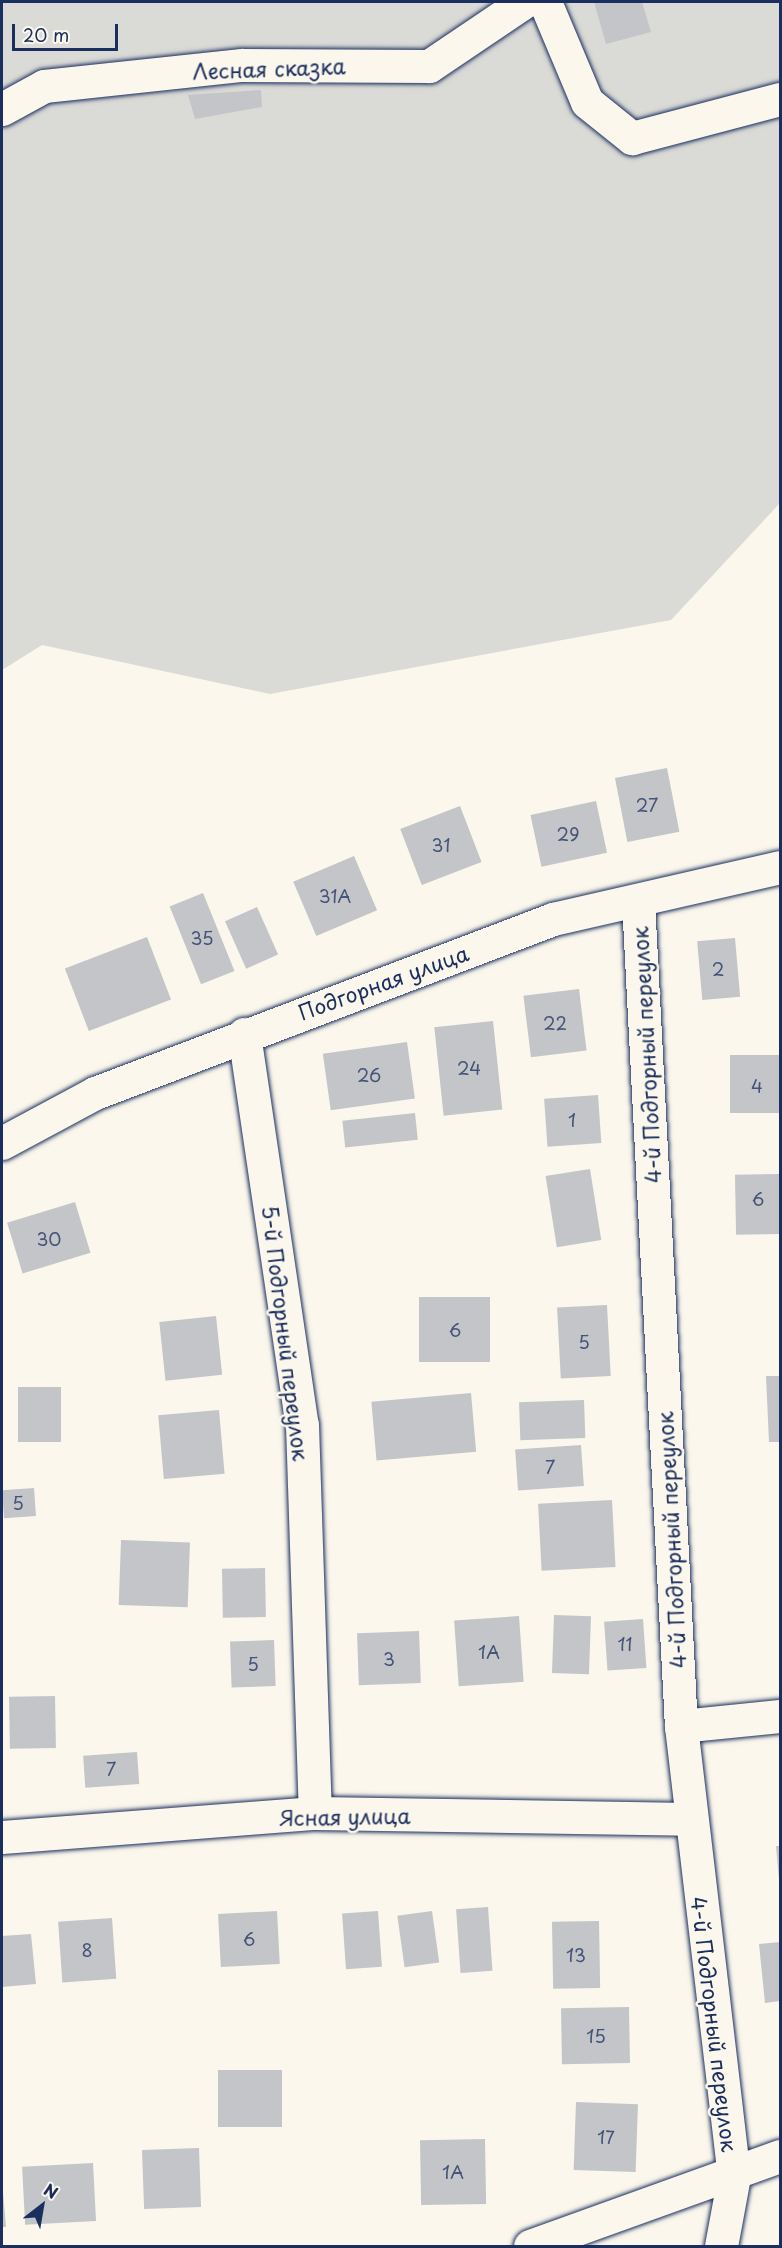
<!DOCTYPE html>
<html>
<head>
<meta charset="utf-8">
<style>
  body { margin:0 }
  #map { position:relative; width:782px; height:2248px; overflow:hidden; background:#fbf7ec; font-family:"Playpen Sans",sans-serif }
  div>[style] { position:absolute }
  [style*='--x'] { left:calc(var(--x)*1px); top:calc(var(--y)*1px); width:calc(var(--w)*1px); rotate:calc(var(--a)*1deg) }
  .green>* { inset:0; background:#dadad7 }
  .building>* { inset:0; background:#c3c5c9; transform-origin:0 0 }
  .roads { filter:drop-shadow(0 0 2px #1b2f5e) drop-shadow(0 0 2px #1b2f5e) }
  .minor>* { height:33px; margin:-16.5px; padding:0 16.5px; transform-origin:16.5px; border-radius:16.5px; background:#fbf7ec }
  .tertiary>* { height:33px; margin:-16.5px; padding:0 16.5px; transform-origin:16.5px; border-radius:16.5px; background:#fbf7ec }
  span { translate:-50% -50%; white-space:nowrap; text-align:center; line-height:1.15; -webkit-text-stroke:5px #fbf7ec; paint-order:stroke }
  .number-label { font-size:18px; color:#455479 }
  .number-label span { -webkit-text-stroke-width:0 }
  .street-label { font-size:21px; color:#1b2f5e }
  .frame { position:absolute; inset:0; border:3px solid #1b2f5e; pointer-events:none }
  .north { position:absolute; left:12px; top:2176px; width:60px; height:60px; -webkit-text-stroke:4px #fbf7ec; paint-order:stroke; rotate:31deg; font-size:16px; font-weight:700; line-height:24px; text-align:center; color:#1b2f5e }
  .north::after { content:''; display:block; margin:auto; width:21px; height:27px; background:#1b2f5e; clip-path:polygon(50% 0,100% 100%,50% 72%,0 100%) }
  .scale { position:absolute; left:12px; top:24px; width:106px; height:27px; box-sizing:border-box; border:3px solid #1b2f5e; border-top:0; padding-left:8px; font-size:18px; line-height:21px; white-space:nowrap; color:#1b2f5e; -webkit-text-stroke:4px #fbf7ec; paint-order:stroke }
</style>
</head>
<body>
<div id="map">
  <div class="green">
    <i style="clip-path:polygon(2px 2px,780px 2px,780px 503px,671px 620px,270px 694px,42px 645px,2px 670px)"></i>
  </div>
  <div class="building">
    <i style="clip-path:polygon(594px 2px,642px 2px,651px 32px,606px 44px)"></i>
    <i style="clip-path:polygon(261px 90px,262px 107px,195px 119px,188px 95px)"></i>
    <i style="left:667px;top:768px;width:65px;height:53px;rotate:79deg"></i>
    <i style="left:596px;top:801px;width:53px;height:67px;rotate:78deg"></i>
    <i style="left:460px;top:806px;width:60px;height:64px;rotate:69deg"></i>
    <i style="left:354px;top:856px;width:59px;height:66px;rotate:67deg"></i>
    <i style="left:203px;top:893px;width:84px;height:36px;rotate:68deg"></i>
    <i style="left:257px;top:907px;width:52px;height:35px;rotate:66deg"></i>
    <i style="left:147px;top:937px;width:67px;height:88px;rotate:69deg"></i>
    <i style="left:735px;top:938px;width:59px;height:38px;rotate:85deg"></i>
    <i style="left:579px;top:989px;width:62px;height:56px;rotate:83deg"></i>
    <i style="left:493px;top:1021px;width:89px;height:59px;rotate:84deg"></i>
    <i style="left:407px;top:1042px;width:57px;height:85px;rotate:82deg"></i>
    <i style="left:780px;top:1055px;width:58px;height:50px;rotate:90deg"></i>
    <i style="left:598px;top:1095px;width:48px;height:54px;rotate:86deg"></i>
    <i style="left:415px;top:1113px;width:27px;height:73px;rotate:84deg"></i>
    <i style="left:590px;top:1169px;width:72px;height:45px;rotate:81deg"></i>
    <i style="left:779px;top:1174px;width:60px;height:44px;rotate:89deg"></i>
    <i style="left:75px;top:1202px;width:53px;height:71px;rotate:73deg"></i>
    <i style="left:419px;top:1297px;width:71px;height:65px"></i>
    <i style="left:607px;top:1305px;width:71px;height:50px;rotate:87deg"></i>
    <i style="left:216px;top:1316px;width:59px;height:57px;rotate:84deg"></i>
    <i style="clip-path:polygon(766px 1376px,780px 1376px,780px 1442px,769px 1442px)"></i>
    <i style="left:18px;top:1387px;width:43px;height:55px"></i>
    <i style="left:471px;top:1393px;width:59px;height:100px;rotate:85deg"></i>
    <i style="left:584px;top:1400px;width:38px;height:65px;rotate:88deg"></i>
    <i style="left:219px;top:1410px;width:64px;height:61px;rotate:85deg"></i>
    <i style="left:581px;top:1445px;width:41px;height:66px;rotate:86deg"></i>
    <i style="left:34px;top:1488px;width:28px;height:32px;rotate:86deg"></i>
    <i style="left:612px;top:1500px;width:67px;height:74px;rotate:87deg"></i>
    <i style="left:121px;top:1540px;width:69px;height:65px;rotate:2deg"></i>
    <i style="left:265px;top:1568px;width:49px;height:43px;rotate:89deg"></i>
    <i style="left:554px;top:1615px;width:37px;height:58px;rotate:2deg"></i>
    <i style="left:519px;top:1616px;width:66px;height:65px;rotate:86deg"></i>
    <i style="left:643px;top:1619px;width:49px;height:39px;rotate:86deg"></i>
    <i style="left:419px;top:1631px;width:52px;height:62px;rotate:88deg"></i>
    <i style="left:274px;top:1640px;width:46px;height:44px;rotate:88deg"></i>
    <i style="left:55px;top:1696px;width:52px;height:46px;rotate:89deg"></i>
    <i style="left:137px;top:1752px;width:32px;height:54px;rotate:86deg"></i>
    <i style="clip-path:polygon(776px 1846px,780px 1846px,780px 1880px,779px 1880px)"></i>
    <i style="left:488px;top:1907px;width:64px;height:32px;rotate:86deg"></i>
    <i style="left:277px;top:1911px;width:53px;height:59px;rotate:87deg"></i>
    <i style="left:378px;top:1911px;width:56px;height:36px;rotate:86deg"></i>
    <i style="left:432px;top:1911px;width:52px;height:35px;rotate:82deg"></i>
    <i style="left:112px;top:1918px;width:61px;height:54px;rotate:86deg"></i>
    <i style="left:599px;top:1921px;width:67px;height:47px;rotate:89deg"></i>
    <i style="clip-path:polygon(31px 1934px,36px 1984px,2px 1987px,2px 1936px)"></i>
    <i style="clip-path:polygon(780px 1942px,780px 2001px,765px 2003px,759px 1944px)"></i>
    <i style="left:629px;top:2007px;width:56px;height:68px;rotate:89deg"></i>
    <i style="left:218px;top:2070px;width:64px;height:57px"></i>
    <i style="left:576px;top:2102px;width:62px;height:68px;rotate:2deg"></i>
    <i style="left:485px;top:2139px;width:65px;height:65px;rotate:89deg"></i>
    <i style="left:199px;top:2148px;width:59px;height:57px;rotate:88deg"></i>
    <i style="left:93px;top:2163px;width:58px;height:71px;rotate:87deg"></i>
    <i style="clip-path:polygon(2px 2180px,6px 2227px,2px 2227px)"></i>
  </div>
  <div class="roads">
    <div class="minor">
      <i style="--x:545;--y:2;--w:108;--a:67.2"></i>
      <i style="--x:587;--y:102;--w:58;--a:38.7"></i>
      <i style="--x:632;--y:138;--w:153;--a:-14.8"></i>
      <i style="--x:2;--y:109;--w:48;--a:-28.7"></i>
      <i style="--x:44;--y:86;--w:199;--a:-6.1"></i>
      <i style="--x:242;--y:65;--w:187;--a:0.3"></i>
      <i style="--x:429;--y:66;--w:115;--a:-34"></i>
      <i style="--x:638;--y:901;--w:826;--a:87.02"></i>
      <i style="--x:681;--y:1726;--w:453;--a:83.3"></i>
      <i style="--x:734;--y:2176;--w:71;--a:100.5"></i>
      <i style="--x:244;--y:1034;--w:395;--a:81.6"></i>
      <i style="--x:302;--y:1425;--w:388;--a:88.1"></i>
      <i style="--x:2;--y:1143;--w:106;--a:-28.3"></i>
      <i style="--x:95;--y:1093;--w:490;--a:-20.8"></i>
      <i style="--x:553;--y:919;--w:233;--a:-12.9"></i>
      <i style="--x:681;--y:1726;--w:100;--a:-5.8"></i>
      <i style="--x:2;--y:1837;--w:314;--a:-4.4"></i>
      <i style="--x:315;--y:1813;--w:374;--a:0.9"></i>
    </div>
    <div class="tertiary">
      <i style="--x:530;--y:2246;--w:266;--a:-19.8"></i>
    </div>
  </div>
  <div class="number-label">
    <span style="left:647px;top:805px">27</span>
    <span style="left:568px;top:834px">29</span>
    <span style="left:441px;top:845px">31</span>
    <span style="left:335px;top:896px">31А</span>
    <span style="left:202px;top:938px">35</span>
    <span style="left:718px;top:969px">2</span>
    <span style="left:555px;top:1023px">22</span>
    <span style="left:469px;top:1068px">24</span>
    <span style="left:369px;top:1075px">26</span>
    <span style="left:757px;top:1086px">4</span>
    <span style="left:572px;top:1120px">1</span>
    <span style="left:758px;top:1199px">6</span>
    <span style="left:49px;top:1239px">30</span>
    <span style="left:455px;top:1330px">6</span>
    <span style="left:584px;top:1342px">5</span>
    <span style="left:550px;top:1467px">7</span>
    <span style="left:18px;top:1503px">5</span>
    <span style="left:625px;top:1644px">11</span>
    <span style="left:489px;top:1652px">1А</span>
    <span style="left:389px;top:1659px">3</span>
    <span style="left:253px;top:1664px">5</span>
    <span style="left:111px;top:1769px">7</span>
    <span style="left:249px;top:1939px">6</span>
    <span style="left:87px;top:1950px">8</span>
    <span style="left:576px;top:1955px">13</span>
    <span style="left:596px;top:2036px">15</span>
    <span style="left:606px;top:2137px">17</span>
    <span style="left:453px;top:2172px">1А</span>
  </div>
  <div class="street-label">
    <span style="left:269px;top:68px;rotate:-2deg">Лесная сказка</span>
    <span style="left:383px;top:982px;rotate:-20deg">Подгорная улица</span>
    <span style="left:646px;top:1055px;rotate:-93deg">4-й Подгорный переулок</span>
    <span style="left:286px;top:1333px;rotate:83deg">5-й Подгорный переулок</span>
    <span style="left:671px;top:1540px;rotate:-93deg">4-й Подгорный переулок</span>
    <span style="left:345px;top:1816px;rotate:-1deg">Ясная улица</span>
    <span style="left:715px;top:2024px;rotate:83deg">4-й Подгорный переулок</span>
  </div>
  <div class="frame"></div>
  <div class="north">N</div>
  <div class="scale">20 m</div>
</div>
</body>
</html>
